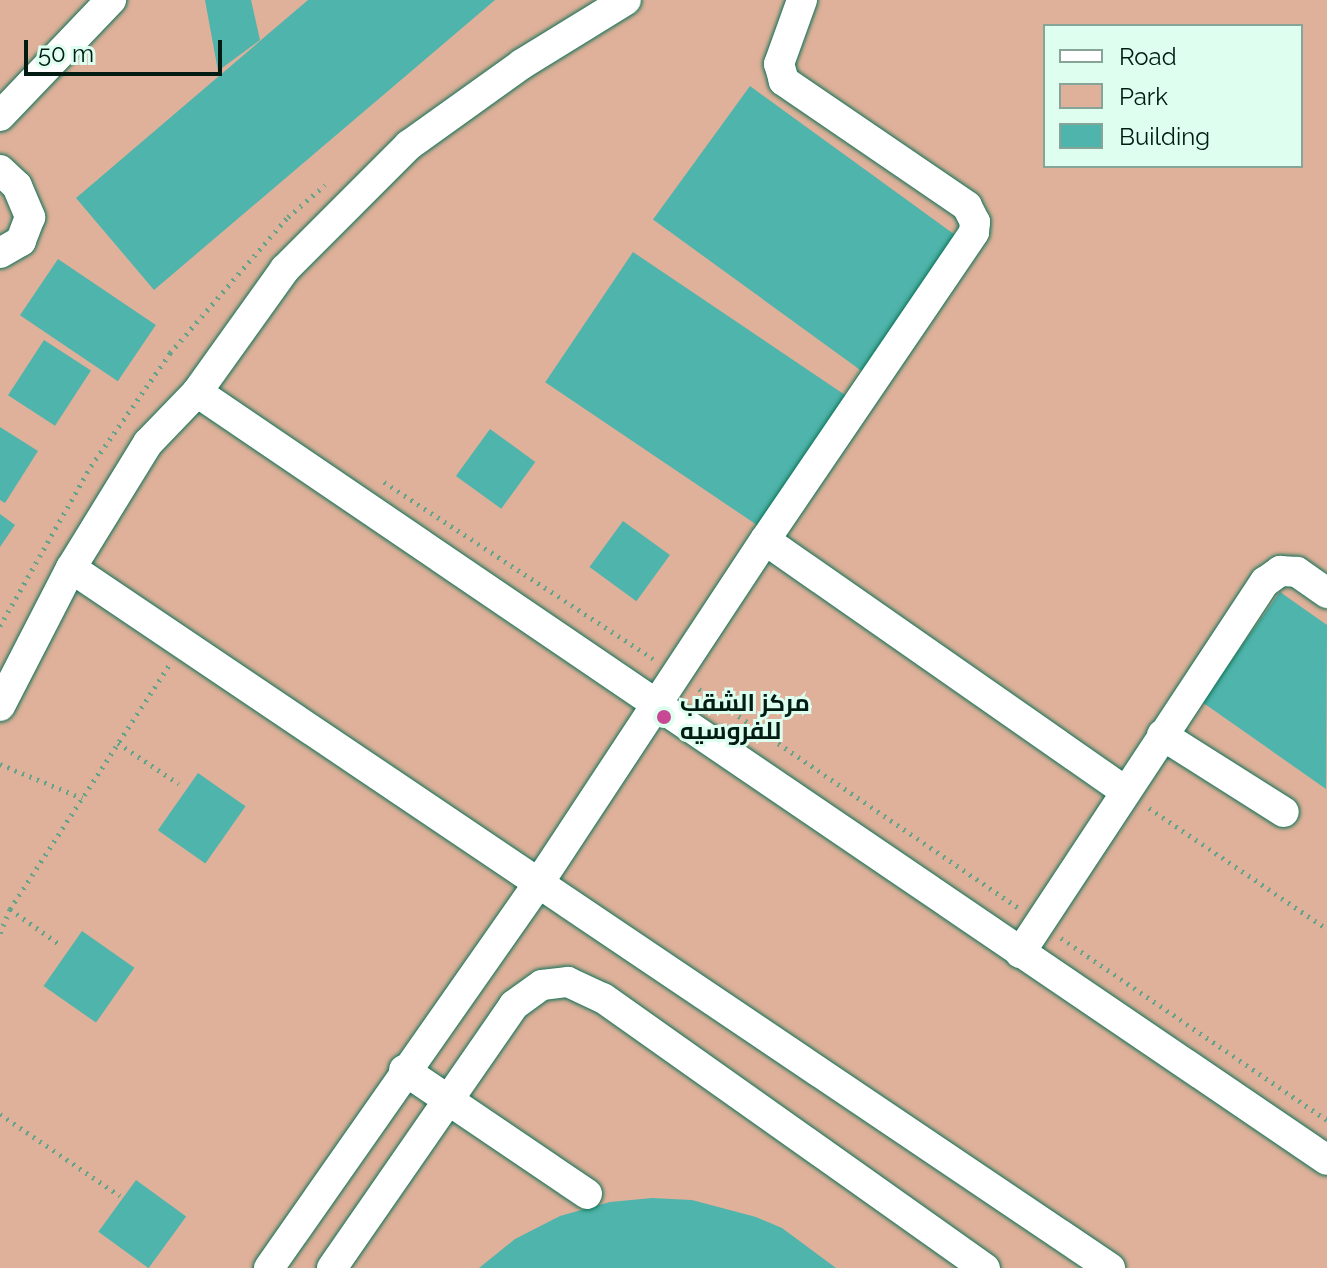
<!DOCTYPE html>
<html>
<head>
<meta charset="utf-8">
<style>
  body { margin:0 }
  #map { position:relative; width:1327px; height:1268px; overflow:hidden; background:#94e9c8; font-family:Raleway,Cairo,sans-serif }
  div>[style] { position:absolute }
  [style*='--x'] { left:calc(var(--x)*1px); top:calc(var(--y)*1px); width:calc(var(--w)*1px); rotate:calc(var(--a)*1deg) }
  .green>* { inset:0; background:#e0b19a }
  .building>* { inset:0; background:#4fb4ab; transform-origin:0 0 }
  .path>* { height:5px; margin-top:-2.5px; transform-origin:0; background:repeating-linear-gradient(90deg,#62a38a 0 2px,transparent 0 8px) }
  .roads { filter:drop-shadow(0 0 2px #0d7054) drop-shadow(0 0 2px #0d7054) }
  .minor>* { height:30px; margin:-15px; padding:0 15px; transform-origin:15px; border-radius:15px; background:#fff }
  .dots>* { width:22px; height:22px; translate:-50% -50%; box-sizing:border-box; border:4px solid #defef0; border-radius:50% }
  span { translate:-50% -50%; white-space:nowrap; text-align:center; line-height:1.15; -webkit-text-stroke:6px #defef0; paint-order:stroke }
  .poi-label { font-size:24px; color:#021c13; font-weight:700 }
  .left { translate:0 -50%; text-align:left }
  .legend { position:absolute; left:1043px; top:24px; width:260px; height:144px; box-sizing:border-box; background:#defef0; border:2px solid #86a498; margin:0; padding:10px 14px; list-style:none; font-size:24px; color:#021c13 }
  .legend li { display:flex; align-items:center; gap:16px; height:40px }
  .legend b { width:40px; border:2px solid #86a498 }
  .scale { position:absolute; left:24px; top:40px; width:198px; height:36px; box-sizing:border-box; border:4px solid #021c13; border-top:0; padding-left:10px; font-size:24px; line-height:28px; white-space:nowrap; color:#021c13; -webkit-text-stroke:6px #defef0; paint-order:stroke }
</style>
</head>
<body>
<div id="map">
  <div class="green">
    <i style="clip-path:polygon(evenodd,0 0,1327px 0,1327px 1268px,0 1268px,0 0,1045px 26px,1301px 26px,1301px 166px,1045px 166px,1045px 26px)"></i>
  </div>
  <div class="building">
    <i style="clip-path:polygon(205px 0,251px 0,260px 40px,218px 71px)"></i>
    <i style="clip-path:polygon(308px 0,495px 0,154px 290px,76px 198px)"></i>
    <i style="left:750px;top:86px;width:266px;height:165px;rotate:36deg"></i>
    <i style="left:633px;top:252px;width:267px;height:157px;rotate:34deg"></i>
    <i style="left:58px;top:259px;width:118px;height:68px;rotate:34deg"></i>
    <i style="left:44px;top:340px;width:56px;height:66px;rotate:33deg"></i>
    <i style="clip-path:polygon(0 427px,38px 451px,5px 503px,0 500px)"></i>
    <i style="left:490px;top:429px;width:56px;height:58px;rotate:36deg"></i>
    <i style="clip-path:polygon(0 514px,15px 525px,0 547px)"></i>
    <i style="left:623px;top:521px;width:58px;height:57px;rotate:36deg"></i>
    <i style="clip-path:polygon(1280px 592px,1327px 625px,1326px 789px,1202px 702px)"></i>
    <i style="left:198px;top:773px;width:58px;height:70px;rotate:35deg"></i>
    <i style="left:82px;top:931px;width:64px;height:67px;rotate:35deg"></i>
    <i style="left:136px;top:1180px;width:62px;height:64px;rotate:36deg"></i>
    <i style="clip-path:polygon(652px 1198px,692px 1200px,756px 1217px,782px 1228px,836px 1268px,479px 1268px,515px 1239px,560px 1216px,610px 1202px)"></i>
  </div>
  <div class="path">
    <i style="--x:384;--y:482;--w:322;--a:33.3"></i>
    <i style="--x:0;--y:626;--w:184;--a:-60.4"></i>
    <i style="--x:91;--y:466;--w:138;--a:-55"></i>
    <i style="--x:170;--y:353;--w:180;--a:-49.1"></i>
    <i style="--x:288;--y:217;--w:49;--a:-40.9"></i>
    <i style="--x:699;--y:689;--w:386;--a:34.4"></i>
    <i style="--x:118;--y:743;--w:73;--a:33.9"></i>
    <i style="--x:0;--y:764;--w:89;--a:22.5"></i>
    <i style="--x:1149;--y:808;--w:215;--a:34.2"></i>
    <i style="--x:10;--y:909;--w:60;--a:35.5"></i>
    <i style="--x:0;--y:933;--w:26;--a:-67"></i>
    <i style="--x:10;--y:909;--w:293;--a:-56.9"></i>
    <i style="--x:1061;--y:938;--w:322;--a:34.4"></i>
    <i style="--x:0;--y:1114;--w:145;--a:34.3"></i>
  </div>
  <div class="roads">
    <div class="minor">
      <i style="--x:0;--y:116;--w:161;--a:-46.3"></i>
      <i style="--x:0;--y:170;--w:23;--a:43"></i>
      <i style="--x:17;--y:186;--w:34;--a:67"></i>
      <i style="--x:30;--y:217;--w:26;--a:111"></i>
      <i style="--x:21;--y:241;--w:24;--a:150"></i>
      <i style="--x:197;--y:392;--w:1366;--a:34.2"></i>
      <i style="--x:765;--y:540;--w:372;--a:-55.8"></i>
      <i style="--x:974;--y:232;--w:10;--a:-84"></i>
      <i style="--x:975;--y:222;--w:18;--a:-117"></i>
      <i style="--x:967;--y:206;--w:222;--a:-145.7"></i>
      <i style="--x:784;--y:81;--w:18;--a:-106"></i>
      <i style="--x:779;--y:64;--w:68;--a:-70.2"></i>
      <i style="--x:71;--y:568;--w:1253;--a:33.97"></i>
      <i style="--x:0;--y:706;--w:155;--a:-62.8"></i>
      <i style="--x:71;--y:568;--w:147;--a:-58.4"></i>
      <i style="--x:148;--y:443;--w:71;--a:-46.1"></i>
      <i style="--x:197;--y:392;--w:151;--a:-54.4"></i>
      <i style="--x:285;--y:269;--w:175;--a:-45"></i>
      <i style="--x:409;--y:145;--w:139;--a:-35.6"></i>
      <i style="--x:522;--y:64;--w:122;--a:-31.6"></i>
      <i style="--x:1162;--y:735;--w:144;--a:32.3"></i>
      <i style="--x:1020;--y:953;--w:445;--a:-56.6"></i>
      <i style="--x:1265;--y:582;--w:19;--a:-36"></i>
      <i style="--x:1280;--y:571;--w:17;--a:3"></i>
      <i style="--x:1297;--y:572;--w:37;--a:35"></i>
      <i style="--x:404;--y:1070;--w:221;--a:34.1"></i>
      <i style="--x:269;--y:1268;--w:469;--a:-55"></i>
      <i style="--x:538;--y:884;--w:412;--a:-56.6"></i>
      <i style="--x:765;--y:540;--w:440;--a:34.9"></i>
      <i style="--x:332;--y:1268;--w:320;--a:-55.3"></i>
      <i style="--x:514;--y:1005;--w:34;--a:-36"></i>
      <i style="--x:542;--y:985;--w:26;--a:-7"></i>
      <i style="--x:568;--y:982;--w:38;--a:25"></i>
      <i style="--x:603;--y:998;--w:468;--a:35.3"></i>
    </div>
  </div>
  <div class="dots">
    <i style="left:664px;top:717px;background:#c84894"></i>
  </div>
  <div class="poi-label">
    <span class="left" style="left:680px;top:717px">مركز الشقب<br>للفروسيه</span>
  </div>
  <ul class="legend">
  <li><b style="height:10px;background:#fff"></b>Road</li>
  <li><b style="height:22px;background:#e0b19a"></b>Park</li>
  <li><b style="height:22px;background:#4fb4ab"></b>Building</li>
  </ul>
  <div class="scale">50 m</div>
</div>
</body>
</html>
